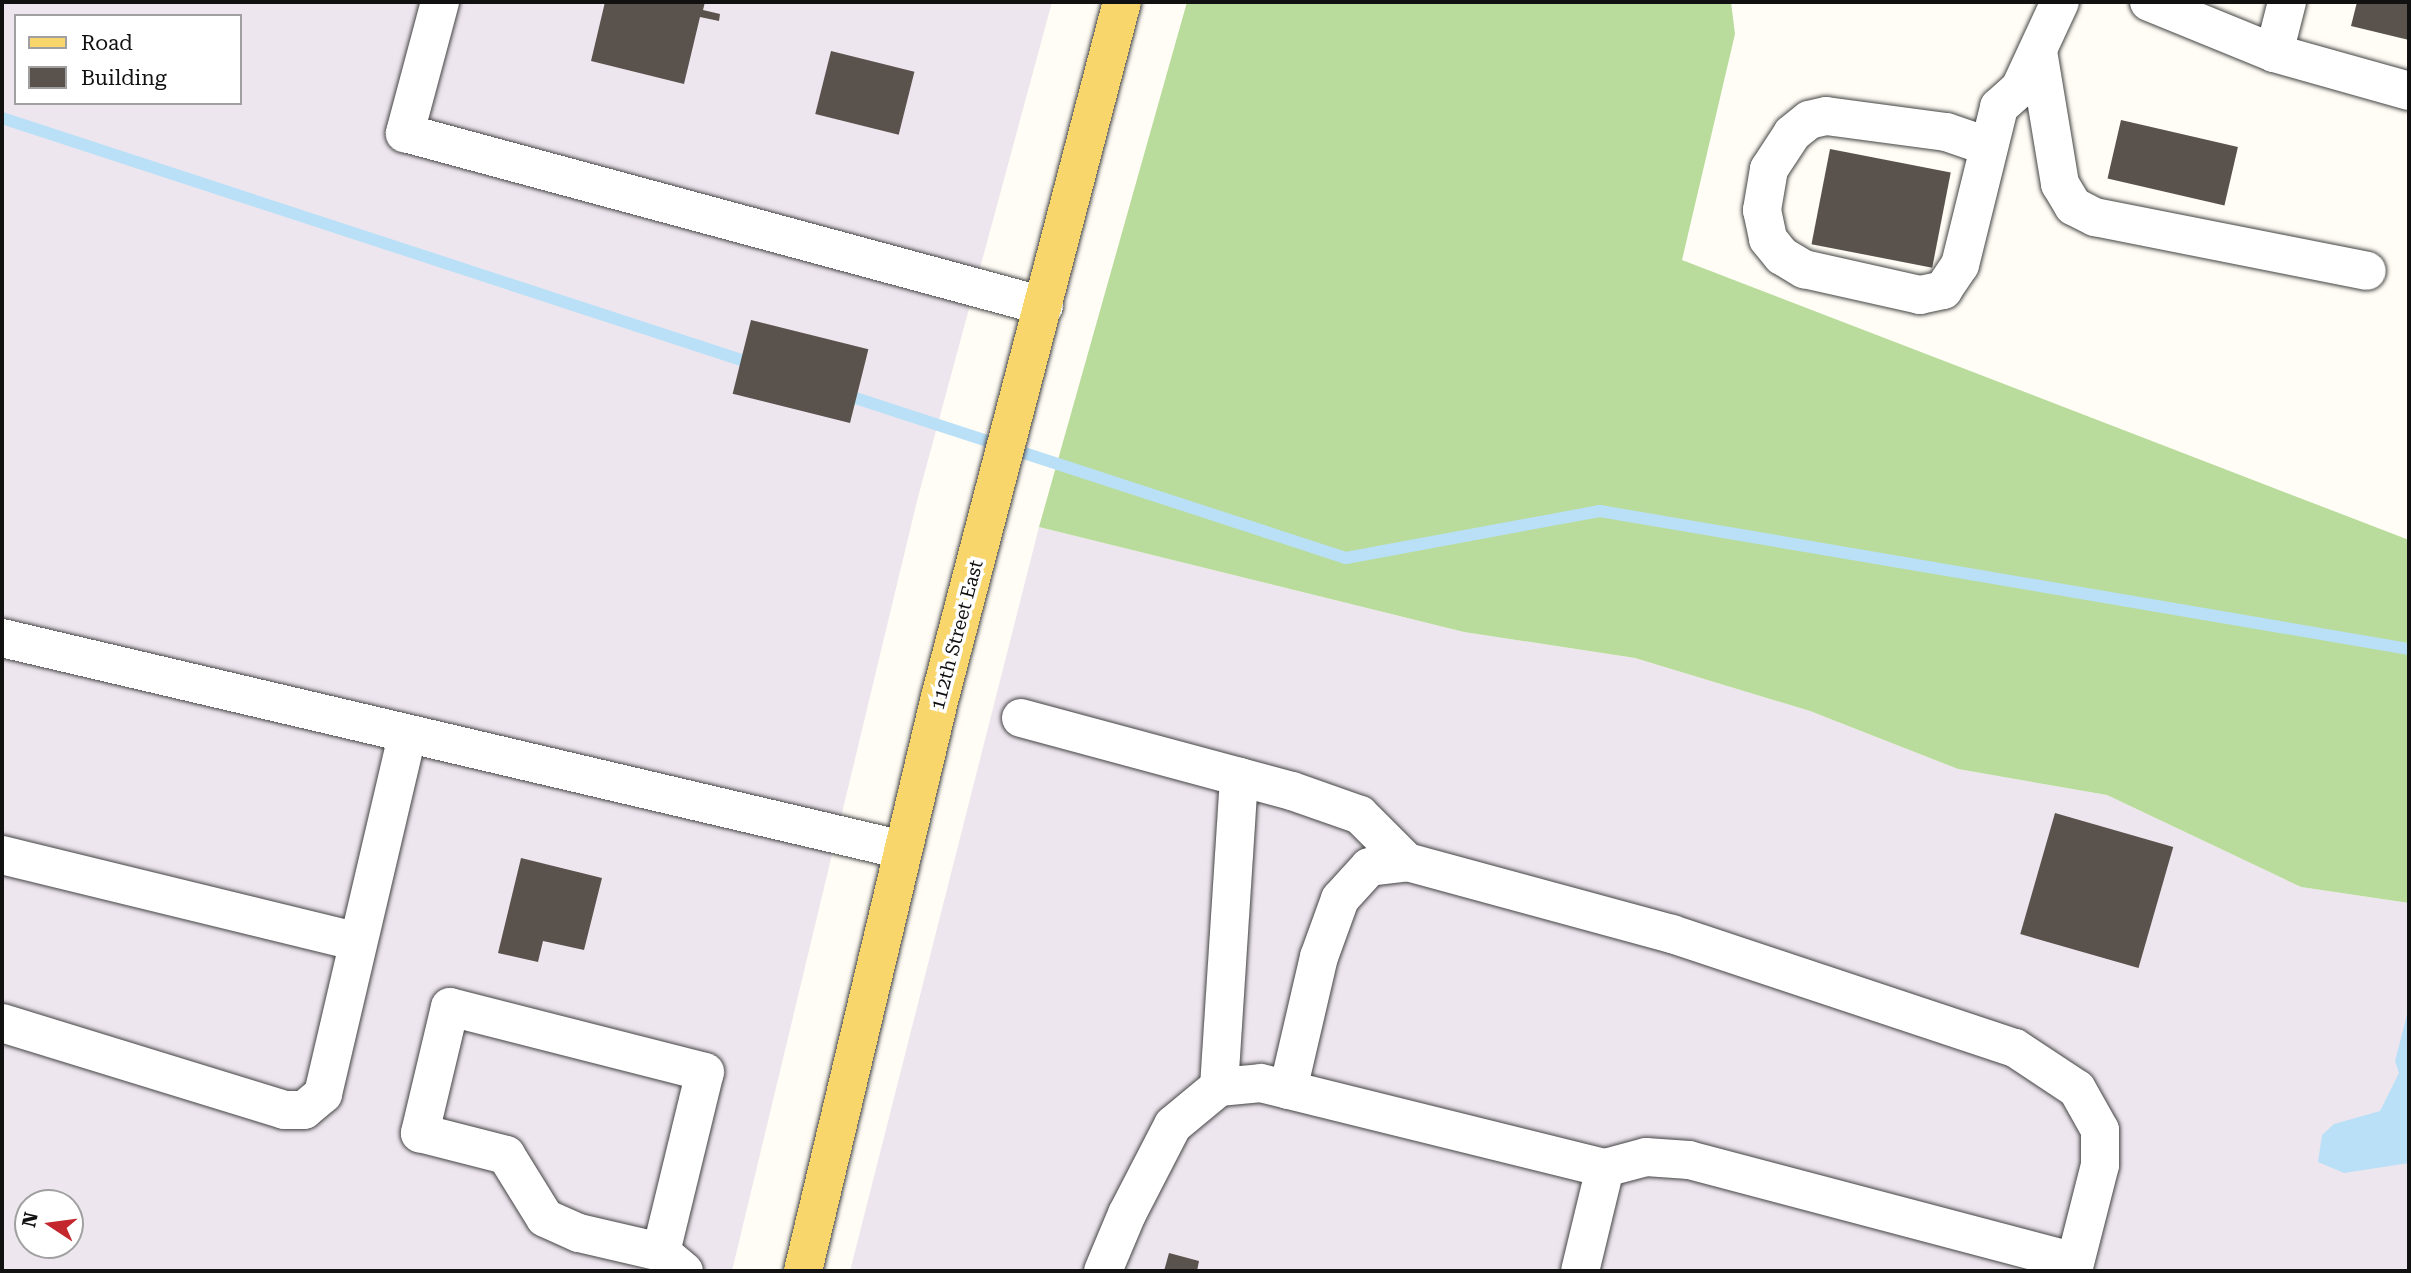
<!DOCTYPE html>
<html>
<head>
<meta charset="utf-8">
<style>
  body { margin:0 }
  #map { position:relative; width:2411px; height:1273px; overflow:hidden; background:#fffdf5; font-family:"Roboto Serif",serif }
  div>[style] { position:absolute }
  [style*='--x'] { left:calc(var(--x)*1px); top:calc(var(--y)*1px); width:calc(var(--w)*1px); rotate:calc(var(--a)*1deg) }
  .industrial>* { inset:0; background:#eee6ef }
  .forest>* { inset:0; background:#b9dc9c }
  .water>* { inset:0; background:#b9e0f7 }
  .stream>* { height:12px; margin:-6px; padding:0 6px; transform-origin:6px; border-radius:6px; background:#b9e0f7 }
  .building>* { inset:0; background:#5a524d; transform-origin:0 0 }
  .roads { filter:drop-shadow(0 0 2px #444) drop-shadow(0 0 2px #444) }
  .minor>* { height:38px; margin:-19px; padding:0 19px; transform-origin:19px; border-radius:19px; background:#fff }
  .major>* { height:38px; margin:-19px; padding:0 19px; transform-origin:19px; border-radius:19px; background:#f9d66b }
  span { translate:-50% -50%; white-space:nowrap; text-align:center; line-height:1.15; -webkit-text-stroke:7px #fff; paint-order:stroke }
  .street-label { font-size:19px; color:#111 }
  .frame { position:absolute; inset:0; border:4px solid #111; pointer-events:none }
  .legend { position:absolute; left:14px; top:14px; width:228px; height:91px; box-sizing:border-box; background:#fff; border:2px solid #a0a0a0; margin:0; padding:9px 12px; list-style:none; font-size:21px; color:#111 }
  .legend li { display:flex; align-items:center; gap:14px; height:35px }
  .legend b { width:35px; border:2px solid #a0a0a0 }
  .north { position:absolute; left:14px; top:1189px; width:70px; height:70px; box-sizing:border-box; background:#fff; border:2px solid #a0a0a0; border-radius:50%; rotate:283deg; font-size:19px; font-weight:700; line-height:28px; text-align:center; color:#111 }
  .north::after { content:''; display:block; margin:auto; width:24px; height:32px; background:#c4262e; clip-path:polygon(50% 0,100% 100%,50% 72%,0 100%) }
</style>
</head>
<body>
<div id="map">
  <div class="industrial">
    <i style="clip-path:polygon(evenodd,2px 2px,1052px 2px,917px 501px,732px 1271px,2px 1271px,2px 2px,16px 16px,240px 16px,240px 103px,16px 103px,16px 16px,2px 2px,28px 1203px,70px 1203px,70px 1245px,28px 1245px,28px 1203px)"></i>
    <i style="clip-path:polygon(1039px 527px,1464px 632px,1635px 658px,1810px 711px,1958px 769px,2107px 795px,2301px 887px,2409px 903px,2409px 1271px,850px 1271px)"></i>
  </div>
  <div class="forest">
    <i style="clip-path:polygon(1187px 2px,1731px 2px,1735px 34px,1682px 260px,2409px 540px,2409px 903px,2301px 887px,2107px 795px,1958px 769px,1810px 711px,1635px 658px,1464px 632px,1039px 527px)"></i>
  </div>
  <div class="water">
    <i style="clip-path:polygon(2409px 1007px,2409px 1163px,2344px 1173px,2318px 1162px,2322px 1135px,2334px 1124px,2380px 1111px,2399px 1073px,2395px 1061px)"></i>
  </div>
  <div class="stream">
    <i style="--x:2;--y:118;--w:794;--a:18.12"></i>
    <i style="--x:840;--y:393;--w:532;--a:18.06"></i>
    <i style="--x:1346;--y:558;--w:258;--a:-10.5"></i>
    <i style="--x:1600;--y:511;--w:821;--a:9.68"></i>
  </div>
  <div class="building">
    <i style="clip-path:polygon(605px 2px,705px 2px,703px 10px,720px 14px,719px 21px,700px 17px,684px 84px,591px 61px)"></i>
    <i style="clip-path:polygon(2357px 2px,2409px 2px,2409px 40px,2351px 26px)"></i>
    <i style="left:831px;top:51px;width:86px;height:65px;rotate:14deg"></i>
    <i style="left:2121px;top:120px;width:120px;height:60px;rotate:13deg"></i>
    <i style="left:1830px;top:149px;width:123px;height:97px;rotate:11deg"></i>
    <i style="left:751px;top:320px;width:121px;height:76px;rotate:14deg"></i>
    <i style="left:2055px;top:813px;width:123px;height:126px;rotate:16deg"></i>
    <i style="clip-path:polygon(521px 858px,602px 878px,584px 950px,543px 941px,538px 962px,498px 953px)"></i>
    <i style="clip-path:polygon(1169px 1253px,1199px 1261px,1197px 1271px,1164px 1271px)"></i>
  </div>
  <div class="roads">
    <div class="minor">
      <i style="--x:440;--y:2;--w:136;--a:105"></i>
      <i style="--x:405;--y:133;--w:662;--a:15.15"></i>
      <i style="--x:2149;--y:2;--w:135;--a:22.2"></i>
      <i style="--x:2274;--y:53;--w:140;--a:15.7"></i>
      <i style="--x:2038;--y:51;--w:135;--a:80.6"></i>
      <i style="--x:2060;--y:184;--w:26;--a:59"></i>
      <i style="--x:2073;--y:206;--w:25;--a:27"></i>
      <i style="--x:2095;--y:217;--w:277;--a:11.2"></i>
      <i style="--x:2274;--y:53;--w:53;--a:-75.7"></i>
      <i style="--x:1987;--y:146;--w:43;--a:-161.1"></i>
      <i style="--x:1946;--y:132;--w:121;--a:-172.4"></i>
      <i style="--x:1826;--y:116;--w:17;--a:167"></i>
      <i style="--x:1809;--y:120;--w:22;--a:141"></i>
      <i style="--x:1792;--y:134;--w:42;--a:123.3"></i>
      <i style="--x:1769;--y:169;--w:42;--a:99.7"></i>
      <i style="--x:1762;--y:210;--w:30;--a:78"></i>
      <i style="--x:1768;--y:239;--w:22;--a:51"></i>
      <i style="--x:1782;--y:256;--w:26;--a:31"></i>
      <i style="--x:1804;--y:269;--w:119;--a:12.6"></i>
      <i style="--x:1920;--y:295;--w:24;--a:-12"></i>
      <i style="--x:1943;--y:290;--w:30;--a:-56"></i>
      <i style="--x:1960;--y:265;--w:163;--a:-76.1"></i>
      <i style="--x:1999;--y:107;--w:28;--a:-42"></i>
      <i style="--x:2020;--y:88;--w:95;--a:-65.1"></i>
      <i style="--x:2;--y:638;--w:926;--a:13.24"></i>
      <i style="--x:1021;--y:718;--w:281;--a:15.1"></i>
      <i style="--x:1292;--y:791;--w:72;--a:19.4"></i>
      <i style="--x:1360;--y:815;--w:66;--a:45"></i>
      <i style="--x:2;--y:855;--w:366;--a:13.7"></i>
      <i style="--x:2;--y:1023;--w:295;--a:17.1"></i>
      <i style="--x:284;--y:1110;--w:20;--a:0"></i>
      <i style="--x:304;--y:1110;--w:25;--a:-40"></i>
      <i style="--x:323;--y:1094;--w:369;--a:-76.8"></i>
      <i style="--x:1219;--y:1087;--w:311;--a:-86.3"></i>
      <i style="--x:1288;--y:1090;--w:137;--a:-76.9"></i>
      <i style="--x:1319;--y:957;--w:62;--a:-70.1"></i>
      <i style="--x:1340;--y:899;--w:43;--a:-47.8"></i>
      <i style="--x:1369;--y:867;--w:38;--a:-7"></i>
      <i style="--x:1407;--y:862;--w:275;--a:15.2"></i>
      <i style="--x:1672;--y:934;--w:361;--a:18.4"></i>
      <i style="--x:2015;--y:1048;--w:74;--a:33.5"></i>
      <i style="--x:2077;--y:1089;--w:47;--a:60.7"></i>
      <i style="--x:2100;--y:1130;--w:35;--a:90"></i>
      <i style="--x:2100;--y:1165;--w:109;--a:104.3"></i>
      <i style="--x:1605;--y:1168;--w:42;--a:-15"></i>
      <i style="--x:1646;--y:1157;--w:43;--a:4"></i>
      <i style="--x:1689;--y:1160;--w:399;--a:14.8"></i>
      <i style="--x:661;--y:1252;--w:185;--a:-76.3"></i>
      <i style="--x:705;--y:1072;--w:263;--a:-165.7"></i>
      <i style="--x:450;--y:1007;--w:130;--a:103.4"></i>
      <i style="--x:420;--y:1133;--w:89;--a:14.3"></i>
      <i style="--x:506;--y:1155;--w:74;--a:58.2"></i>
      <i style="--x:545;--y:1218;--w:37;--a:24"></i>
      <i style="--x:579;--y:1233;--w:84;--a:13"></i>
      <i style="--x:661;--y:1252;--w:30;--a:40"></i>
      <i style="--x:1103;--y:1271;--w:62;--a:-67.2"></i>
      <i style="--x:1127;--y:1214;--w:100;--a:-62.7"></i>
      <i style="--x:1173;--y:1125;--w:60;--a:-39.6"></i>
      <i style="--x:1219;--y:1087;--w:42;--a:-5.4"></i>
      <i style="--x:1261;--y:1083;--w:354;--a:13.9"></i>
      <i style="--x:1605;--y:1168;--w:106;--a:103.6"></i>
    </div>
    <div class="major">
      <i style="--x:803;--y:1271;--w:590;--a:-76.58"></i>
      <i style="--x:940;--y:697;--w:718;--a:-75.33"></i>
    </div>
  </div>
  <div class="street-label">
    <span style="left:957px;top:635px;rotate:-75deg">112th Street East</span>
  </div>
  <div class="frame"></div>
  <ul class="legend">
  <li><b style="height:9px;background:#f9d66b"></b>Road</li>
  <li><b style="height:19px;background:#5a524d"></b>Building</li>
  </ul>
  <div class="north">N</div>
</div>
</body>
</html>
